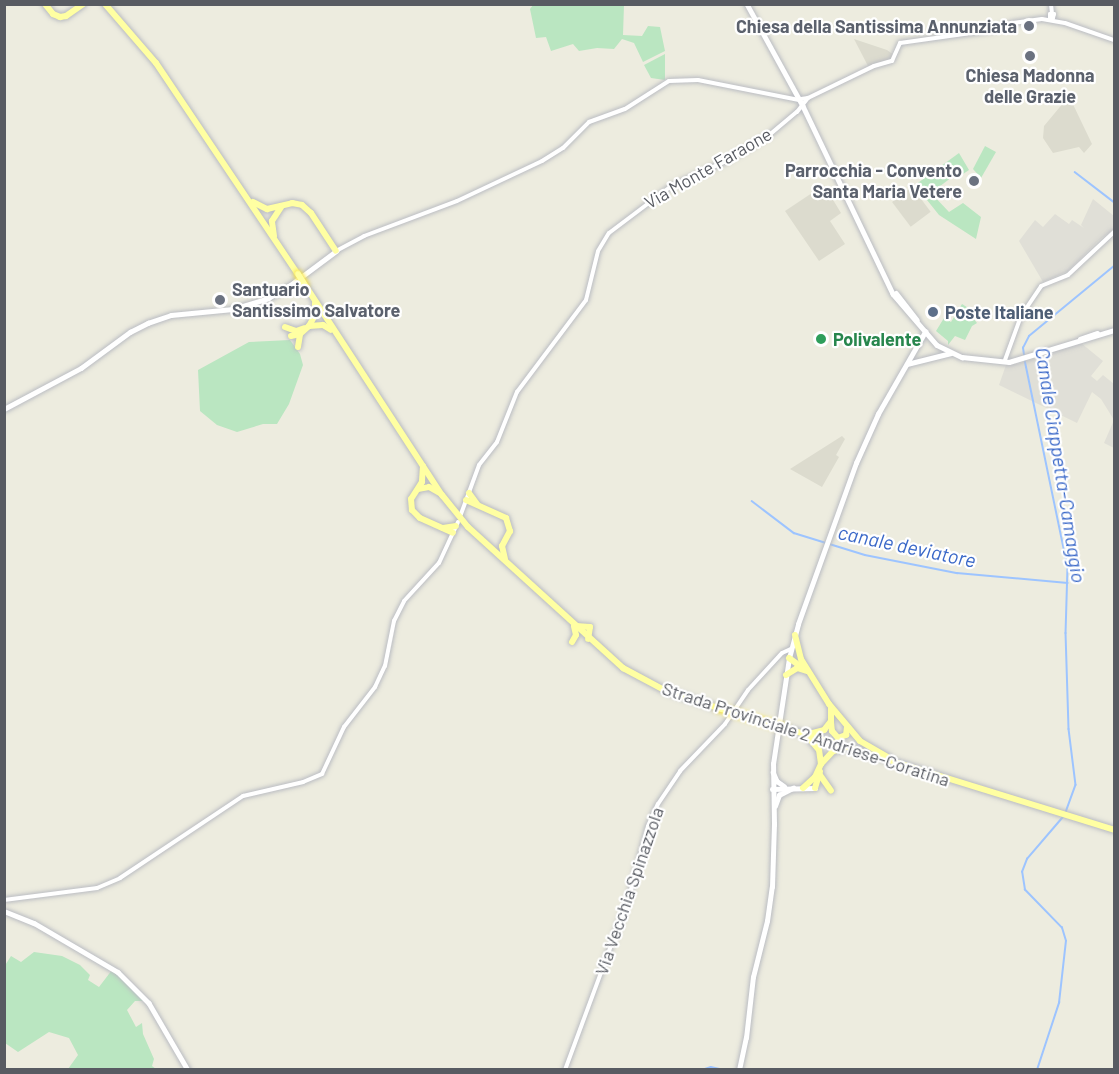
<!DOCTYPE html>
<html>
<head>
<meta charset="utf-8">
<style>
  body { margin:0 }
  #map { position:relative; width:1119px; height:1074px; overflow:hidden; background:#edecdf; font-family:Barlow,sans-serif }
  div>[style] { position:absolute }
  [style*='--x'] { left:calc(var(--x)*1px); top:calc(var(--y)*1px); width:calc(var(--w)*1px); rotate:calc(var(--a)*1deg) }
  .industrial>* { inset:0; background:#e0dfd7 }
  .education>* { inset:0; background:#dcdbce; transform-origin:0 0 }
  .green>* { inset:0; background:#bae6c1 }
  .stream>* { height:1.5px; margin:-0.75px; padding:0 0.75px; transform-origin:0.75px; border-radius:0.75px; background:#9dc4ff }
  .roads { filter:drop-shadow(0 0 2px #babcc2) drop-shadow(0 0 2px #babcc2) }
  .tertiary>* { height:4px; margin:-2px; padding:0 2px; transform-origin:2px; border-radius:2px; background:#fff }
  .secondary>* { height:4.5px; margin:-2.25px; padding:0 2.25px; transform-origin:2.25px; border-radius:2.25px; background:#fff }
  .primary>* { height:6px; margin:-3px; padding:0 3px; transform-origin:3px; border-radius:3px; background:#ffffa2 }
  .bridges { filter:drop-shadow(0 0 2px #f9e54c) drop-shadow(0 0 2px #f9e54c) }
  .primary-bridge>* { height:6px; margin:-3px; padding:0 3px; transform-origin:3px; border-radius:3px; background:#ffffa2 }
  .dots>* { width:16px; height:16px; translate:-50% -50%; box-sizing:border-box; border:3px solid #fff; border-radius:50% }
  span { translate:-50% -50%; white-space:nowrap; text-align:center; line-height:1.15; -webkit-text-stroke:4.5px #fff; paint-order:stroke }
  .worship-label { font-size:18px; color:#5b616d; font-weight:700 }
  .right { translate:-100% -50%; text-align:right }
  .left { translate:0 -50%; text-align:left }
  .street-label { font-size:18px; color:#585b62 }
  .service-label { font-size:18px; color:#4e5e75; font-weight:700 }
  .leisure-label { font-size:18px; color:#27864d; font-weight:700 }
  .water-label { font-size:20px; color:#3a68c8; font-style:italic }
  .frame { position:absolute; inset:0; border:6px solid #585b62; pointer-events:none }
</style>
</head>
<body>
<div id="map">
  <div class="industrial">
    <i style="clip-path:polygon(1093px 199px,1114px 216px,1114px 229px,1099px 240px,1068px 271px,1043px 282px,1019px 241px,1035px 220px,1043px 227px,1055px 214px,1069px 224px,1072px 220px,1084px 228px,1081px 225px)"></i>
    <i style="clip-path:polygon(1081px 343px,1103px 361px,1091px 376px,1097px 381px,1103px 375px,1114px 384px,1114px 448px,1104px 443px,1114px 420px,1101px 399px,1092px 392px,1077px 423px,999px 385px,1006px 365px,1018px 364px)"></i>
  </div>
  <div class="education">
    <i style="clip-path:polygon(854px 39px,887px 50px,894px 55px,891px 59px,868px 66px)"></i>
    <i style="clip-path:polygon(1069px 96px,1092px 144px,1084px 153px,1079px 147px,1053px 153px,1043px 138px,1044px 126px)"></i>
    <i style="clip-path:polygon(824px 185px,841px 213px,830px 221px,845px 244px,819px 261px,785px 211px)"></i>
    <i style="left:912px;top:187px;width:31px;height:25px;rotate:53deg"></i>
    <i style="clip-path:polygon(842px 436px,845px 439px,836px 455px,839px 457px,822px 487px,790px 469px)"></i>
  </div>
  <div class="green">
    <i style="clip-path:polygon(533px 5px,624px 5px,623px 35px,642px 36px,648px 26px,660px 27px,665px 51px,643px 62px,634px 43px,622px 39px,614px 49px,597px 48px,579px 51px,573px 44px,551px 51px,546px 37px,536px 38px,530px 9px)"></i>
    <i style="clip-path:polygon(665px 54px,665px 80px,651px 78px,644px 65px)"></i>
    <i style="clip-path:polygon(985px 146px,996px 152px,981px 178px,973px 169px)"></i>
    <i style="clip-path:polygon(959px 153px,969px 170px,963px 174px,960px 171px,931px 193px,949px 212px,963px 203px,981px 217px,976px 239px,939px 215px,915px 185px)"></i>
    <i style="clip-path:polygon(962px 304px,973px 311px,973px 318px,977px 323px,972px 326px,965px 340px,955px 336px,948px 345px,948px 341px,936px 331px,944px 318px,951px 322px)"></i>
    <i style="clip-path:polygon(290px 340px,300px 354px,303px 365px,289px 404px,277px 424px,263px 424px,237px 432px,217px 425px,200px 411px,198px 370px,249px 342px)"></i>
    <i style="clip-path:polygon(34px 952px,62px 956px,80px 965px,90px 975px,88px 980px,99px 987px,112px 970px,133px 989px,145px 1001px,135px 1001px,127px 1010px,136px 1027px,142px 1023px,143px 1034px,154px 1059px,152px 1066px,156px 1069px,68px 1069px,78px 1055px,69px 1038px,49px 1032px,18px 1052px,5px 1043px,4px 967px,11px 956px,21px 962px)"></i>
  </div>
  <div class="stream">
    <i style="--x:1075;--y:172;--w:49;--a:37.6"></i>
    <i style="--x:1024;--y:355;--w:7;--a:-98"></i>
    <i style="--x:1023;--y:348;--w:13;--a:-63"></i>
    <i style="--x:1029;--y:336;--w:110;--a:-39.5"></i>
    <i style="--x:1025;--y:360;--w:211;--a:78.3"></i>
    <i style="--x:1068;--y:567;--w:66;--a:91.7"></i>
    <i style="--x:1066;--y:633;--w:96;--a:88.2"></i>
    <i style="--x:1069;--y:729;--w:56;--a:82.9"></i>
    <i style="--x:1076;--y:785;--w:30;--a:110"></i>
    <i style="--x:752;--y:501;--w:53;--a:37.3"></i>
    <i style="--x:794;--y:533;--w:74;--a:17.2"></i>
    <i style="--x:865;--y:555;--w:94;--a:11.1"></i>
    <i style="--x:957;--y:573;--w:111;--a:5.1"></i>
    <i style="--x:702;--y:1070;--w:9;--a:-18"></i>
    <i style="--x:711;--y:1067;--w:13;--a:13"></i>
    <i style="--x:1037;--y:1070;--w:71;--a:-71.8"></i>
    <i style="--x:1059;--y:1003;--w:62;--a:-83.6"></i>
    <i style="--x:1066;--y:941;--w:14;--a:-107"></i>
    <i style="--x:1062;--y:928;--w:53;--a:-134.2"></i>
    <i style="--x:1025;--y:890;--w:18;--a:-99"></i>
    <i style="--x:1022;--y:872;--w:14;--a:-69"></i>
    <i style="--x:1027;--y:859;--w:55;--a:-49.4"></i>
  </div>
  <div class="roads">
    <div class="tertiary">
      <i style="--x:1051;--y:4;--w:9;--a:84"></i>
      <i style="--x:1050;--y:14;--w:4;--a:0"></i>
      <i style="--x:1054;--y:14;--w:4;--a:104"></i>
      <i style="--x:1053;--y:18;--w:3;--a:180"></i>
      <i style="--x:1050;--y:18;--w:4;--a:-90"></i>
      <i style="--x:801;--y:99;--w:7;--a:-8"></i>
      <i style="--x:808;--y:98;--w:73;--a:-25.9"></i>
      <i style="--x:874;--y:66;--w:19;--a:-16"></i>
      <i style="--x:892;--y:61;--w:20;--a:-66"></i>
      <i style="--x:900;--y:43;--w:93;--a:-8"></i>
      <i style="--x:992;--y:30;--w:22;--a:-18"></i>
      <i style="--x:1013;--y:23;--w:29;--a:-8"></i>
      <i style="--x:1042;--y:19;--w:23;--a:10"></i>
      <i style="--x:1065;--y:23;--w:52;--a:19.1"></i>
      <i style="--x:336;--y:251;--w:32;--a:-28"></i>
      <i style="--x:364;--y:236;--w:99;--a:-20.6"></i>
      <i style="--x:457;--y:201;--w:94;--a:-25.2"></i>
      <i style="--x:542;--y:161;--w:25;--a:-32"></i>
      <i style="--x:563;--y:148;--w:37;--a:-45"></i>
      <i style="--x:589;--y:122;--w:38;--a:-20"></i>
      <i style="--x:625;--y:109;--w:52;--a:-32.5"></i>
      <i style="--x:669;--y:81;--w:29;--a:-2"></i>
      <i style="--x:698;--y:80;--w:103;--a:11.2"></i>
      <i style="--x:1005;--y:360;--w:47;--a:-70"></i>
      <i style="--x:1021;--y:316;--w:36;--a:-56"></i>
      <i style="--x:1041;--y:286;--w:29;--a:-22"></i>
      <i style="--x:1068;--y:275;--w:63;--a:-43.1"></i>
      <i style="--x:461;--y:514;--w:52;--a:-69.8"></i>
      <i style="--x:479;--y:465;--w:29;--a:-52"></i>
      <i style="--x:497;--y:442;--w:54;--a:-68.2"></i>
      <i style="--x:517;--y:392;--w:115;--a:-53.1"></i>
      <i style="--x:586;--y:300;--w:50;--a:-76.2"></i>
      <i style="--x:598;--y:251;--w:21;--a:-59"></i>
      <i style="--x:609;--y:233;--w:76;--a:-37"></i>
      <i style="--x:670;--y:187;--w:62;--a:-24.9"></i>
      <i style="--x:726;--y:161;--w:49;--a:-30.8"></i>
      <i style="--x:768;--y:136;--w:38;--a:-40"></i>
      <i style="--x:797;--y:112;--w:18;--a:-52"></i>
      <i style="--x:4;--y:900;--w:94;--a:-7.4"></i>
      <i style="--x:97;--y:888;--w:25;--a:-23"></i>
      <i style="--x:120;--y:878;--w:148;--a:-33.7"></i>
      <i style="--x:243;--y:796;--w:62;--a:-13.1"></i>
      <i style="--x:303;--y:782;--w:21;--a:-23"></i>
      <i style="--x:322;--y:774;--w:52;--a:-64.9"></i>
      <i style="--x:344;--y:727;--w:51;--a:-52.2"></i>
      <i style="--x:375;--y:687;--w:23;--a:-65"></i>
      <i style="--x:385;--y:666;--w:46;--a:-78.7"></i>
      <i style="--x:394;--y:621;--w:22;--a:-63"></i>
      <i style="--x:404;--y:601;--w:52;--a:-47.4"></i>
      <i style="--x:439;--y:563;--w:45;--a:-65.1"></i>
      <i style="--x:565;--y:1070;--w:184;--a:-69.7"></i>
      <i style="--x:629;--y:897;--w:73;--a:-75"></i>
      <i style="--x:648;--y:826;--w:24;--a:-66"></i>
      <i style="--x:658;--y:804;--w:40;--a:-56"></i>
      <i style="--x:680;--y:771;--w:65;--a:-46.2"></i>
      <i style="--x:725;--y:724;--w:41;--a:-55.9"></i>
      <i style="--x:748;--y:690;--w:50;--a:-47.4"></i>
      <i style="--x:782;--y:653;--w:10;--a:-24"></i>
    </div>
    <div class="secondary">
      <i style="--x:747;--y:4;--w:116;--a:61.2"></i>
      <i style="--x:803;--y:106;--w:208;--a:64.4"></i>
      <i style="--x:893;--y:294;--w:67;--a:49.2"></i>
      <i style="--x:937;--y:345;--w:28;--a:26"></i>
      <i style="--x:962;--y:357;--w:47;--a:6.1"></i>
      <i style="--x:1009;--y:362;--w:110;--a:-16.9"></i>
      <i style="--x:896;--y:293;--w:34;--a:52"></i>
      <i style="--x:1080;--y:339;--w:18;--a:-19"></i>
      <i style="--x:907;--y:364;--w:45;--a:-14"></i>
      <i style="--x:4;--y:409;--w:87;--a:-28"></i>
      <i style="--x:81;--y:368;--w:61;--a:-36.3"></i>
      <i style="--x:130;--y:332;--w:20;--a:-27"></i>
      <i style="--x:148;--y:323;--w:24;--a:-19"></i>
      <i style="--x:171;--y:315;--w:62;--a:-5.5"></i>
      <i style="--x:233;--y:309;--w:37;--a:-17"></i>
      <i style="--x:268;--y:298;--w:24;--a:-30"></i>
      <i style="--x:289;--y:286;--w:59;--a:-36.7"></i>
      <i style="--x:773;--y:772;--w:10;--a:66"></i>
      <i style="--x:777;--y:781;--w:9;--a:36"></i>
      <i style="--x:772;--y:789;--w:43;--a:-1.3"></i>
      <i style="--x:775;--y:806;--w:12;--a:-70"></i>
      <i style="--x:779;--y:795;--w:16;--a:-27"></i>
      <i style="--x:774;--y:825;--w:61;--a:-90.9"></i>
      <i style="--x:773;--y:764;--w:107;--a:-81.4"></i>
      <i style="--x:789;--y:658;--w:35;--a:-75"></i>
      <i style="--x:798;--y:624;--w:171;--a:-70.2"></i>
      <i style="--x:856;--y:463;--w:54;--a:-65.8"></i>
      <i style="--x:878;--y:414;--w:95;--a:-60.2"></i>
      <i style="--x:4;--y:911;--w:32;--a:22"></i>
      <i style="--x:34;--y:923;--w:97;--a:30.3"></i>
      <i style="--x:118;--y:972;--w:44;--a:45"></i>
      <i style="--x:149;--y:1003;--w:78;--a:59.8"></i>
      <i style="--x:739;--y:1070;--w:33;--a:-78"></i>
      <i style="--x:746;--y:1038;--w:61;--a:-83.5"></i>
      <i style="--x:753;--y:977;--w:58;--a:-76"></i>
      <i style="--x:767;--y:921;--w:34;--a:-82"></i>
      <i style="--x:772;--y:887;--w:63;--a:-88.2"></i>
    </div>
    <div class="primary">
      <i style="--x:45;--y:4;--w:13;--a:51"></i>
      <i style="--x:53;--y:14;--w:8;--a:23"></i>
      <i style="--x:60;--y:17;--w:6;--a:-9"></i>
      <i style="--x:66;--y:16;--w:21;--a:-35"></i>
      <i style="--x:105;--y:4;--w:78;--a:49.2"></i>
      <i style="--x:156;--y:63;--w:254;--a:56.1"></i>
      <i style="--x:253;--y:202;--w:16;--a:27"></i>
      <i style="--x:267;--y:209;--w:26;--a:-13"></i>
      <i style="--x:292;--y:203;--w:10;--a:11"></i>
      <i style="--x:302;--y:205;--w:12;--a:42"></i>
      <i style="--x:311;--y:213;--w:45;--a:56.7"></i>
      <i style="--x:274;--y:236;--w:15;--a:-98"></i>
      <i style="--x:272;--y:221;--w:17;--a:-57"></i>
      <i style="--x:305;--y:285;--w:251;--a:56.9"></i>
      <i style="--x:442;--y:495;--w:41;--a:50.9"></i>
      <i style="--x:468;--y:527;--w:210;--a:42.3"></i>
      <i style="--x:623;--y:668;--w:47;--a:28.2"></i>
      <i style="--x:664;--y:690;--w:57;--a:18.4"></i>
      <i style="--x:309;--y:326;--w:13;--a:-61"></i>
      <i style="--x:315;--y:315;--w:12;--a:-90"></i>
      <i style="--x:285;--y:327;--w:12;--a:20"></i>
      <i style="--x:296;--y:331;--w:9;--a:-18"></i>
      <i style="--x:291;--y:336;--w:9;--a:-13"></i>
      <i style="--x:298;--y:347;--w:13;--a:-81"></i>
      <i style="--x:300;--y:334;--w:12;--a:-42"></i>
      <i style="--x:309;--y:326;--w:14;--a:-4"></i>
      <i style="--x:323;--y:325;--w:9;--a:32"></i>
      <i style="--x:423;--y:466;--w:16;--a:94"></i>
      <i style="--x:422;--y:482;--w:20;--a:123"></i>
      <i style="--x:411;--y:499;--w:11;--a:85"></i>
      <i style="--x:412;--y:510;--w:11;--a:45"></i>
      <i style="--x:420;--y:518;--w:36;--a:24"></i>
      <i style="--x:418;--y:489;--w:11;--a:-10"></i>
      <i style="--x:429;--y:487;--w:13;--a:29"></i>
      <i style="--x:469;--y:493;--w:14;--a:54"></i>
      <i style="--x:466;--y:500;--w:44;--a:24.2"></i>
      <i style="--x:506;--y:518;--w:14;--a:73"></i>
      <i style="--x:510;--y:531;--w:17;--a:118"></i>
      <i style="--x:502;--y:546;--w:13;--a:77"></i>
      <i style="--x:443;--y:528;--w:13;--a:-9"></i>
      <i style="--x:576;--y:626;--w:14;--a:4"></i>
      <i style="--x:590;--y:627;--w:12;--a:99"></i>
      <i style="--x:795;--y:635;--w:25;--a:76"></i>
      <i style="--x:801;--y:659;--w:53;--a:58.1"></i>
      <i style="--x:829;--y:704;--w:48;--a:50"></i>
      <i style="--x:860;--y:741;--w:34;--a:30"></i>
      <i style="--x:572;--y:642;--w:8;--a:-60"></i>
      <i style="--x:576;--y:635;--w:9;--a:-103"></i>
      <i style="--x:789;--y:658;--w:17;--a:36"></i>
      <i style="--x:786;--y:675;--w:13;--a:-32"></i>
      <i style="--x:797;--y:668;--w:10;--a:17"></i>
      <i style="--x:831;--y:722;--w:9;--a:84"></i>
      <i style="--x:832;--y:731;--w:9;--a:49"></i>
      <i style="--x:838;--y:738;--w:9;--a:-21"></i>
      <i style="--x:846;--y:735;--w:8;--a:-83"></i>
      <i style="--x:785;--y:728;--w:344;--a:17.2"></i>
      <i style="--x:809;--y:734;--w:16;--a:-15"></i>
      <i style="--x:824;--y:730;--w:11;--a:-52"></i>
      <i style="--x:831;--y:721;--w:13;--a:-90"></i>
      <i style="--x:821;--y:764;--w:18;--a:-47"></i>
      <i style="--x:833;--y:751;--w:10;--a:-11"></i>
      <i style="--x:820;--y:775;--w:19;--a:55"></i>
      <i style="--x:803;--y:788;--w:16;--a:-43"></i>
      <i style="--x:815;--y:777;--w:14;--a:-65"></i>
      <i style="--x:821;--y:764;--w:14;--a:-98"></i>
      <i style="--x:819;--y:750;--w:17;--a:-130"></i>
      <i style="--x:815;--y:788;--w:17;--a:-73"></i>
    </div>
  </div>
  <div class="bridges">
    <div class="primary-bridge">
      <i style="--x:298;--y:274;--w:13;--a:58"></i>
      <i style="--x:718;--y:708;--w:70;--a:16.6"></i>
    </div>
  </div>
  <div class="dots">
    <i style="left:1029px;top:26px;background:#6b7280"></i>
    <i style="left:1030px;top:56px;background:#6b7280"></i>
    <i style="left:974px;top:181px;background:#6b7280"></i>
    <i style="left:220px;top:300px;background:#6b7280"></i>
    <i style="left:933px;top:312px;background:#5c6f8a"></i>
    <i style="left:821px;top:339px;background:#2e9e5b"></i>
  </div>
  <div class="worship-label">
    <span class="right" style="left:1017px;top:26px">Chiesa della Santissima Annunziata</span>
    <span style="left:1030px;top:86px">Chiesa Madonna<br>delle Grazie</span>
    <span class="right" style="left:962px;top:181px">Parrocchia - Convento<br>Santa Maria Vetere</span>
    <span class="left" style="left:232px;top:300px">Santuario<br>Santissimo Salvatore</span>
  </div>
  <div class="street-label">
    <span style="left:708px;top:168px;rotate:-30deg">Via Monte Faraone</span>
    <span style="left:806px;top:734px;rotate:18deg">Strada Provinciale 2 Andriese-Coratina</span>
    <span style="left:629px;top:891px;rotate:-71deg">Via Vecchia Spinazzola</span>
  </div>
  <div class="service-label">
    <span class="left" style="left:945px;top:312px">Poste Italiane</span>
  </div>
  <div class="leisure-label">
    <span class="left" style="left:833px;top:339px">Polivalente</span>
  </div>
  <div class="water-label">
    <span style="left:1061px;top:465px;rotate:81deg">Canale Ciappetta-Camaggio</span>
    <span style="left:907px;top:546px;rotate:12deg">canale deviatore</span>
  </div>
  <div class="frame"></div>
</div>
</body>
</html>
